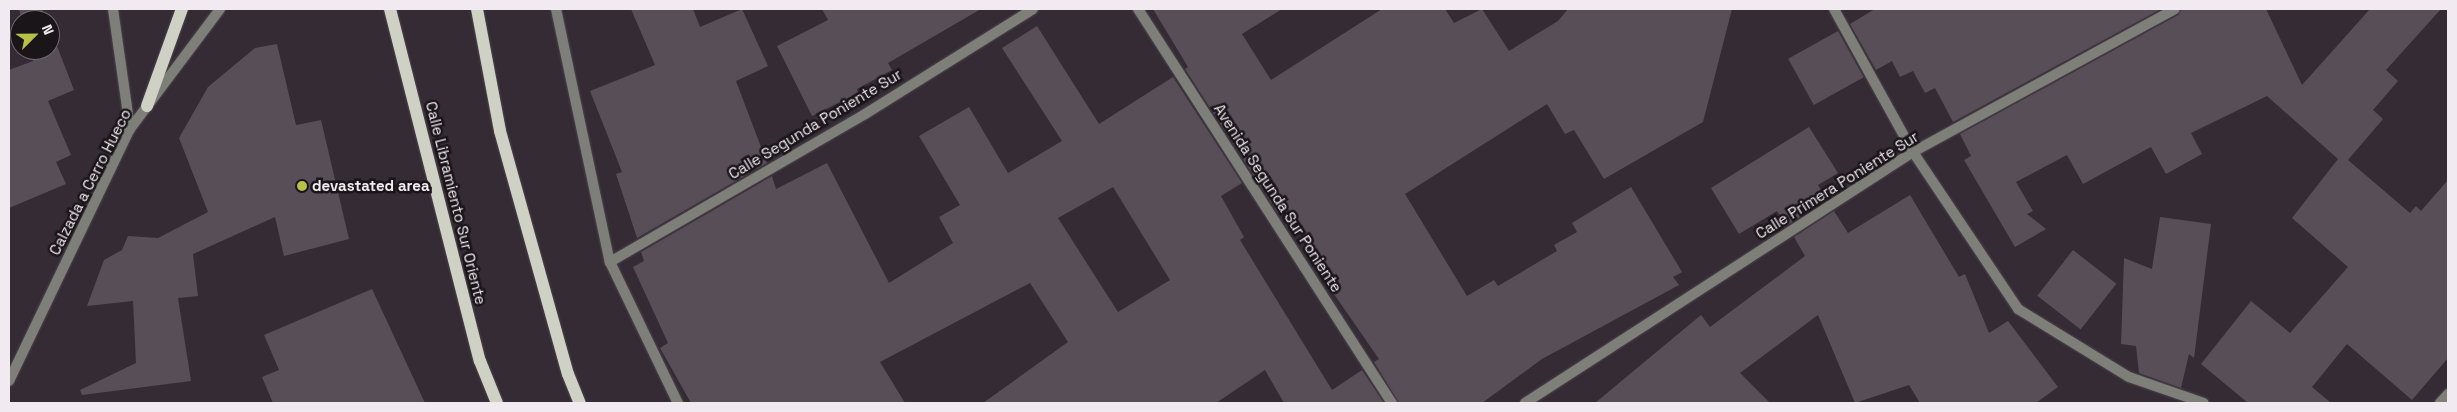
<!DOCTYPE html>
<html>
<head>
<meta charset="utf-8">
<style>
  body { margin:0 }
  #map { position:relative; width:2457px; height:412px; overflow:hidden; background:#342b34; font-family:"Space Grotesk",sans-serif }
  div>[style] { position:absolute }
  [style*='--x'] { left:calc(var(--x)*1px); top:calc(var(--y)*1px); width:calc(var(--w)*1px); rotate:calc(var(--a)*1deg) }
  .building>* { inset:0; background:#584e58; transform-origin:0 0 }
  .roads { filter:drop-shadow(0 0 1px #4e464e) drop-shadow(0 0 1px #4e464e) }
  .minor>* { height:10px; margin:-5px; padding:0 5px; transform-origin:5px; border-radius:5px; background:#7e7f79 }
  .primary>* { height:12px; margin:-6px; padding:0 6px; transform-origin:6px; border-radius:6px; background:#cfd1c4 }
  .dots>* { width:14px; height:14px; translate:-50% -50%; box-sizing:border-box; border:2px solid #191519; border-radius:50% }
  span { translate:-50% -50%; white-space:nowrap; text-align:center; line-height:1.15; -webkit-text-stroke:5px #191519; paint-order:stroke }
  .street-label { font-size:15px; color:#f1ebf1 }
  .poi-label { font-size:15px; color:#f1ebf1; font-weight:700 }
  .left { translate:0 -50%; text-align:left }
  .frame { position:absolute; inset:0; border:10px solid #f1ebf1; pointer-events:none }
  .north { position:absolute; left:10px; top:10px; width:50px; height:50px; box-sizing:border-box; background:#191519; border:1px solid #6f6b6f; border-radius:50%; rotate:67deg; font-size:14px; font-weight:700; line-height:20px; text-align:center; color:#f1ebf1 }
  .north::after { content:''; display:block; margin:auto; width:18px; height:22px; background:#b7c148; clip-path:polygon(50% 0,100% 100%,50% 72%,0 100%) }
</style>
</head>
<body>
<div id="map">
  <div class="building">
    <i style="clip-path:polygon(19px 9px,42px 9px,47px 20px,22px 20px)"></i>
    <i style="clip-path:polygon(631px 9px,693px 9px,700px 27px,742px 9px,768px 66px,736px 81px,767px 163px,637px 238px,616px 174px,622px 172px,590px 91px,655px 65px)"></i>
    <i style="clip-path:polygon(822px 9px,981px 9px,888px 63px,892px 70px,857px 89px,858px 93px,812px 116px,777px 46px,828px 20px)"></i>
    <i style="clip-path:polygon(1153px 9px,1282px 9px,1242px 34px,1271px 80px,1382px 9px,1445px 9px,1454px 23px,1482px 9px,1509px 51px,1558px 21px,1568px 9px,1732px 9px,1703px 122px,1604px 179px,1574px 130px,1565px 134px,1547px 104px,1405px 194px,1467px 296px,1494px 280px,1498px 286px,1557px 251px,1554px 245px,1577px 232px,1572px 223px,1631px 187px,1682px 272px,1673px 277px,1679px 285px,1542px 359px,1482px 403px,1399px 403px,1374px 362px,1379px 359px,1318px 271px,1326px 265px,1287px 207px,1278px 213px,1275px 209px,1185px 69px,1188px 67px)"></i>
    <i style="clip-path:polygon(1875px 9px,2161px 9px,1953px 122px,1935px 88px,1925px 93px,1913px 71px,1900px 77px,1892px 61px,1876px 70px,1850px 24px)"></i>
    <i style="clip-path:polygon(2182px 9px,2266px 9px,2302px 85px,2370px 9px,2441px 9px,2386px 70px,2398px 81px,2373px 110px,2383px 119px,2348px 160px,2410px 213px,2416px 206px,2421px 211px,2448px 180px,2448px 358px,2412px 400px,2347px 344px,2312px 387px,2331px 403px,2248px 403px,2201px 364px,2251px 301px,2290px 333px,2348px 267px,2292px 218px,2338px 159px,2267px 96px,2191px 133px,2202px 154px,2166px 174px,2151px 147px,2083px 184px,2067px 155px,2016px 182px,2033px 211px,2027px 214px,2046px 229px,2015px 247px,1964px 160px,1971px 156px,1960px 134px,2178px 15px)"></i>
    <i style="clip-path:polygon(evenodd,1037px 26px,1099px 124px,1173px 77px,1242px 183px,1221px 196px,1244px 237px,1240px 240px,1332px 390px,1362px 370px,1384px 403px,1284px 403px,1265px 370px,1216px 403px,983px 403px,1068px 342px,1030px 283px,880px 362px,905px 403px,691px 403px,660px 348px,668px 343px,633px 267px,644px 261px,641px 252px,772px 176px,776px 189px,827px 163px,889px 283px,953px 243px,939px 217px,960px 205px,919px 136px,969px 107px,1008px 173px,1062px 141px,1002px 48px,1037px 26px,1113px 187px,1170px 280px,1118px 312px,1058px 218px,1113px 187px)"></i>
    <i style="clip-path:polygon(50px 28px,74px 90px,48px 101px,71px 155px,56px 162px,66px 184px,9px 208px,9px 70px,33px 61px,31px 50px,50px 50px)"></i>
    <i style="left:1838px;top:31px;width:53px;height:57px;rotate:61deg"></i>
    <i style="clip-path:polygon(277px 44px,296px 125px,321px 120px,349px 239px,284px 256px,275px 217px,193px 254px,198px 296px,178px 298px,191px 381px,82px 395px,80px 390px,136px 363px,133px 301px,87px 306px,104px 260px,122px 250px,128px 236px,158px 238px,208px 212px,179px 138px,208px 87px,255px 48px)"></i>
    <i style="clip-path:polygon(1809px 127px,1838px 173px,1818px 185px,1827px 199px,1786px 226px,1777px 211px,1739px 234px,1711px 188px)"></i>
    <i style="clip-path:polygon(1910px 195px,1959px 277px,1965px 274px,1989px 333px,2008px 321px,2058px 387px,2036px 403px,1920px 403px,1909px 385px,1855px 403px,1818px 315px,1740px 373px,1770px 403px,1595px 403px,1701px 315px,1710px 327px,1805px 256px,1794px 237px,1834px 211px,1848px 233px)"></i>
    <i style="clip-path:polygon(2160px 217px,2211px 224px,2194px 358px,2189px 354px,2181px 388px,2139px 373px,2136px 346px,2121px 344px,2124px 258px,2152px 269px)"></i>
    <i style="left:2073px;top:250px;width:55px;height:58px;rotate:38deg"></i>
    <i style="clip-path:polygon(372px 289px,425px 403px,273px 403px,262px 377px,279px 370px,264px 335px)"></i>
  </div>
  <div class="roads">
    <div class="minor">
      <i style="--x:113;--y:9;--w:121;--a:81.9"></i>
      <i style="--x:556;--y:9;--w:259;--a:78"></i>
      <i style="--x:610;--y:262;--w:157;--a:64.3"></i>
      <i style="--x:1138;--y:9;--w:469;--a:57.2"></i>
      <i style="--x:1834;--y:9;--w:163;--a:61.1"></i>
      <i style="--x:1913;--y:152;--w:189;--a:56.2"></i>
      <i style="--x:2018;--y:309;--w:130;--a:31.5"></i>
      <i style="--x:2129;--y:377;--w:79;--a:19.1"></i>
      <i style="--x:610;--y:262;--w:295;--a:-30.1"></i>
      <i style="--x:865;--y:114;--w:198;--a:-32"></i>
      <i style="--x:9;--y:381;--w:280;--a:-64.4"></i>
      <i style="--x:130;--y:129;--w:150;--a:-53.1"></i>
      <i style="--x:1525;--y:403;--w:462;--a:-32.9"></i>
      <i style="--x:1913;--y:152;--w:298;--a:-28.6"></i>
      <i style="--x:2440;--y:403;--w:12;--a:-48"></i>
    </div>
    <div class="primary">
      <i style="--x:390;--y:9;--w:363;--a:75.7"></i>
      <i style="--x:480;--y:361;--w:45;--a:68"></i>
      <i style="--x:477;--y:9;--w:124;--a:79.3"></i>
      <i style="--x:500;--y:131;--w:252;--a:74.4"></i>
      <i style="--x:568;--y:374;--w:31;--a:68"></i>
      <i style="--x:147;--y:106;--w:103;--a:-70.2"></i>
    </div>
  </div>
  <div class="dots">
    <i style="left:302px;top:186px;background:#b7c148"></i>
  </div>
  <div class="street-label">
    <span style="left:815px;top:124px;rotate:-31deg">Calle Segunda Poniente Sur</span>
    <span style="left:90px;top:182px;rotate:-63deg">Calzada a Cerro Hueco</span>
    <span style="left:1837px;top:185px;rotate:-32deg">Calle Primera Poniente Sur</span>
    <span style="left:1278px;top:198px;rotate:57deg">Avenida Segunda Sur Poniente</span>
    <span style="left:456px;top:203px;rotate:76deg">Calle Libramiento Sur Oriente</span>
  </div>
  <div class="poi-label">
    <span class="left" style="left:312px;top:186px">devastated area</span>
  </div>
  <div class="frame"></div>
  <div class="north">N</div>
</div>
</body>
</html>
